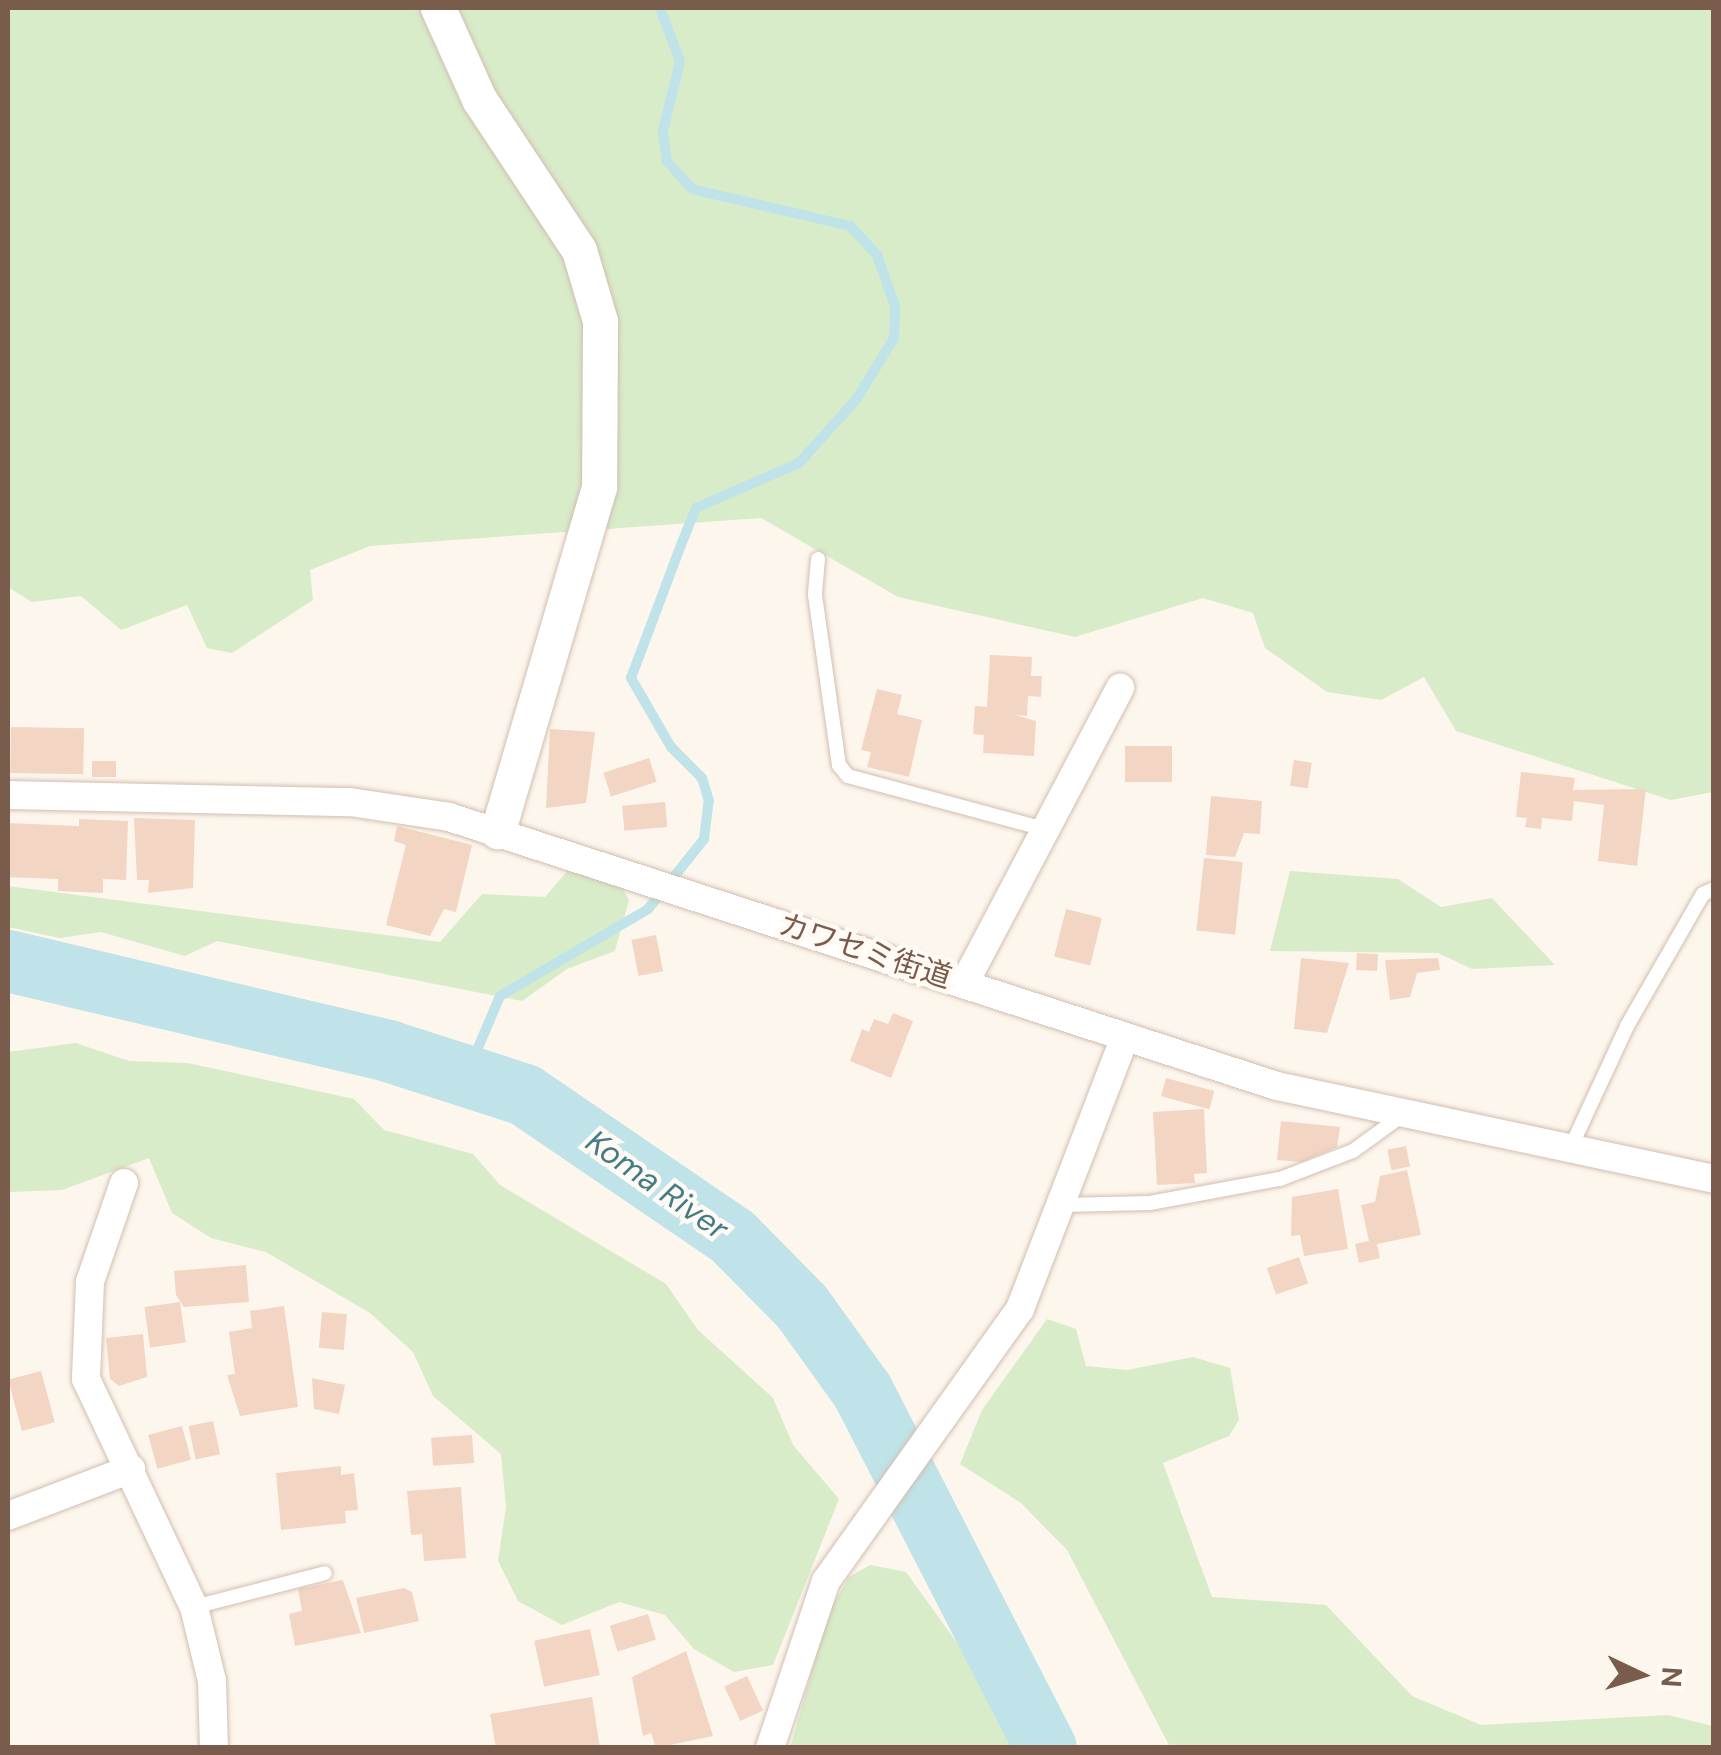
<!DOCTYPE html>
<html>
<head>
<meta charset="utf-8">
<style>
  body { margin:0 }
  #map { position:relative; width:1721px; height:1755px; overflow:hidden; background:#fdf6ec; font-family:"DM Sans","Noto Sans JP",sans-serif }
  div>[style] { position:absolute }
  [style*='--x'] { left:calc(var(--x)*1px); top:calc(var(--y)*1px); width:calc(var(--w)*1px); rotate:calc(var(--a)*1deg) }
  .green>* { inset:0; background:#d8ecc9 }
  .stream>* { height:10px; margin:-5px; padding:0 5px; transform-origin:5px; border-radius:5px; background:#bfe3e8 }
  .river>* { height:62px; margin:-31px; padding:0 31px; transform-origin:31px; border-radius:31px; background:#bfe3e8 }
  .building>* { inset:0; background:#f3d5c3; transform-origin:0 0 }
  .roads { filter:drop-shadow(0 0 2px #d1beb0) drop-shadow(0 0 2px #d1beb0) }
  .service>* { height:14px; margin:-7px; padding:0 7px; transform-origin:7px; border-radius:7px; background:#fff }
  .minor>* { height:28px; margin:-14px; padding:0 14px; transform-origin:14px; border-radius:14px; background:#fff }
  .tertiary>* { height:35px; margin:-17.5px; padding:0 17.5px; transform-origin:17.5px; border-radius:17.5px; background:#fff }
  span { translate:-50% -50%; white-space:nowrap; text-align:center; line-height:1.15; -webkit-text-stroke:9px #fffaf3; paint-order:stroke }
  .street-label { font-size:30px; color:#7a5c4d }
  .water-label { font-size:32px; color:#437c86; font-style:italic }
  .frame { position:absolute; inset:0; border:10px solid #7a5c4d; pointer-events:none }
  .north { position:absolute; left:1591px; top:1625px; width:100px; height:100px; -webkit-text-stroke:8px #fffaf3; paint-order:stroke; rotate:94deg; font-size:28px; font-weight:700; line-height:40px; text-align:center; color:#7a5c4d }
  .north::after { content:''; display:block; margin:auto; width:35px; height:45px; background:#7a5c4d; clip-path:polygon(50% 0,100% 100%,50% 72%,0 100%) }
</style>
</head>
<body>
<div id="map">
  <div class="green">
    <i style="clip-path:polygon(8px 8px,1713px 8px,1713px 792px,1671px 800px,1456px 731px,1424px 677px,1381px 700px,1327px 692px,1265px 648px,1253px 613px,1203px 598px,1075px 637px,898px 597px,761px 518px,370px 546px,310px 570px,313px 600px,232px 653px,207px 648px,187px 605px,121px 630px,81px 596px,32px 602px,8px 587px)"></i>
    <i style="clip-path:polygon(570px 868px,623px 889px,629px 900px,615px 951px,567px 969px,522px 1001px,217px 941px,185px 956px,101px 932px,60px 938px,8px 927px,8px 886px,440px 942px,482px 894px,545px 897px)"></i>
    <i style="clip-path:polygon(1290px 871px,1398px 879px,1441px 907px,1492px 898px,1555px 965px,1472px 969px,1438px 953px,1270px 951px)"></i>
    <i style="clip-path:polygon(76px 1043px,129px 1061px,188px 1063px,354px 1099px,384px 1130px,473px 1154px,500px 1185px,666px 1284px,698px 1330px,773px 1398px,793px 1445px,839px 1499px,773px 1665px,734px 1672px,694px 1649px,665px 1615px,619px 1602px,562px 1625px,518px 1601px,498px 1561px,506px 1507px,501px 1454px,433px 1396px,413px 1352px,370px 1313px,266px 1252px,211px 1238px,172px 1213px,149px 1158px,62px 1190px,8px 1192px,8px 1052px)"></i>
    <i style="clip-path:polygon(1047px 1319px,1076px 1329px,1086px 1366px,1127px 1370px,1193px 1357px,1230px 1368px,1239px 1420px,1229px 1436px,1163px 1463px,1212px 1597px,1326px 1605px,1412px 1696px,1481px 1725px,1668px 1715px,1713px 1726px,1713px 1747px,1170px 1747px,1067px 1550px,1021px 1503px,960px 1464px,982px 1410px)"></i>
    <i style="clip-path:polygon(870px 1565px,906px 1572px,1004px 1708px,1021px 1747px,790px 1748px,829px 1611px,849px 1577px)"></i>
  </div>
  <div class="stream">
    <i style="--x:466;--y:1076;--w:87;--a:-67"></i>
    <i style="--x:500;--y:996;--w:172;--a:-30.4"></i>
    <i style="--x:648;--y:909;--w:90;--a:-51.3"></i>
    <i style="--x:704;--y:839;--w:38;--a:-83"></i>
    <i style="--x:709;--y:801;--w:24;--a:-107"></i>
    <i style="--x:702;--y:778;--w:44;--a:-135"></i>
    <i style="--x:671;--y:747;--w:80;--a:-120.1"></i>
    <i style="--x:631;--y:678;--w:142;--a:-69.4"></i>
    <i style="--x:681;--y:545;--w:40;--a:-68"></i>
    <i style="--x:696;--y:508;--w:112;--a:-23.6"></i>
    <i style="--x:799;--y:463;--w:85;--a:-47.9"></i>
    <i style="--x:856;--y:400;--w:73;--a:-58.5"></i>
    <i style="--x:894;--y:338;--w:32;--a:-88"></i>
    <i style="--x:895;--y:306;--w:54;--a:-109.4"></i>
    <i style="--x:877;--y:255;--w:40;--a:-133"></i>
    <i style="--x:850;--y:226;--w:162;--a:-166.8"></i>
    <i style="--x:692;--y:189;--w:38;--a:-132"></i>
    <i style="--x:667;--y:161;--w:30;--a:-98"></i>
    <i style="--x:663;--y:131;--w:72;--a:-76.3"></i>
    <i style="--x:680;--y:61;--w:57;--a:-110.7"></i>
  </div>
  <div class="river">
    <i style="--x:8;--y:961;--w:391;--a:13.3"></i>
    <i style="--x:388;--y:1051;--w:144;--a:17.8"></i>
    <i style="--x:525;--y:1095;--w:252;--a:34.3"></i>
    <i style="--x:733;--y:1237;--w:98;--a:45.4"></i>
    <i style="--x:802;--y:1307;--w:105;--a:54.3"></i>
    <i style="--x:863;--y:1392;--w:400;--a:62.8"></i>
  </div>
  <div class="building">
    <i style="clip-path:polygon(990px 655px,1032px 657px,1031px 676px,1042px 676px,1041px 697px,1028px 696px,1027px 716px,1015px 715px,1036px 721px,1034px 756px,983px 753px,984px 735px,973px 734px,975px 706px,987px 707px)"></i>
    <i style="clip-path:polygon(877px 689px,902px 695px,897px 714px,922px 720px,909px 777px,867px 767px,871px 752px,861px 750px)"></i>
    <i style="left:11px;top:727px;width:73px;height:46px;rotate:1deg"></i>
    <i style="clip-path:polygon(550px 729px,595px 732px,586px 803px,546px 808px)"></i>
    <i style="left:1125px;top:746px;width:47px;height:36px"></i>
    <i style="left:649px;top:758px;width:25px;height:48px;rotate:72deg"></i>
    <i style="left:1294px;top:760px;width:18px;height:26px;rotate:9deg"></i>
    <i style="left:92px;top:761px;width:24px;height:16px"></i>
    <i style="clip-path:polygon(1521px 772px,1575px 778px,1573px 790px,1646px 789px,1637px 866px,1598px 861px,1604px 805px,1574px 801px,1572px 821px,1542px 818px,1541px 829px,1525px 827px,1527px 818px,1516px 817px)"></i>
    <i style="clip-path:polygon(1211px 796px,1262px 801px,1260px 834px,1244px 833px,1235px 857px,1206px 855px)"></i>
    <i style="left:665px;top:802px;width:25px;height:43px;rotate:85deg"></i>
    <i style="clip-path:polygon(134px 818px,195px 820px,193px 888px,148px 893px,149px 880px,137px 880px)"></i>
    <i style="clip-path:polygon(79px 819px,128px 821px,126px 880px,103px 879px,103px 893px,58px 891px,58px 879px,8px 877px,8px 823px,79px 826px)"></i>
    <i style="clip-path:polygon(397px 826px,472px 845px,456px 912px,444px 909px,430px 936px,386px 925px,406px 845px,394px 841px)"></i>
    <i style="left:1204px;top:858px;width:39px;height:73px;rotate:6deg"></i>
    <i style="left:1066px;top:909px;width:37px;height:49px;rotate:14deg"></i>
    <i style="left:656px;top:935px;width:37px;height:25px;rotate:79deg"></i>
    <i style="left:1357px;top:953px;width:21px;height:17px;rotate:3deg"></i>
    <i style="clip-path:polygon(1301px 958px,1349px 963px,1327px 1033px,1294px 1029px)"></i>
    <i style="clip-path:polygon(1438px 958px,1440px 970px,1417px 973px,1410px 997px,1390px 1000px,1385px 960px)"></i>
    <i style="clip-path:polygon(893px 1013px,913px 1021px,891px 1078px,850px 1061px,862px 1029px,869px 1032px,874px 1019px,888px 1024px)"></i>
    <i style="left:1166px;top:1078px;width:50px;height:19px;rotate:15deg"></i>
    <i style="clip-path:polygon(1204px 1109px,1207px 1173px,1194px 1174px,1195px 1183px,1157px 1185px,1153px 1112px)"></i>
    <i style="clip-path:polygon(1281px 1121px,1340px 1127px,1337px 1147px,1301px 1162px,1277px 1160px)"></i>
    <i style="left:1406px;top:1146px;width:21px;height:19px;rotate:79deg"></i>
    <i style="clip-path:polygon(1407px 1170px,1421px 1235px,1377px 1244px,1380px 1258px,1359px 1263px,1355px 1244px,1369px 1241px,1361px 1205px,1375px 1202px,1380px 1176px)"></i>
    <i style="clip-path:polygon(1338px 1189px,1348px 1249px,1304px 1256px,1300px 1235px,1291px 1236px,1292px 1197px)"></i>
    <i style="left:1299px;top:1257px;width:28px;height:34px;rotate:71deg"></i>
    <i style="clip-path:polygon(246px 1265px,249px 1302px,184px 1307px,176px 1295px,174px 1271px)"></i>
    <i style="left:180px;top:1302px;width:41px;height:36px;rotate:82deg"></i>
    <i style="clip-path:polygon(284px 1306px,298px 1407px,240px 1416px,227px 1375px,235px 1374px,229px 1332px,252px 1328px,250px 1311px)"></i>
    <i style="left:322px;top:1312px;width:25px;height:36px;rotate:5deg"></i>
    <i style="clip-path:polygon(143px 1334px,147px 1377px,119px 1386px,110px 1379px,106px 1338px)"></i>
    <i style="left:41px;top:1371px;width:53px;height:34px;rotate:75deg"></i>
    <i style="clip-path:polygon(312px 1378px,345px 1385px,339px 1414px,314px 1409px)"></i>
    <i style="left:213px;top:1421px;width:34px;height:25px;rotate:78deg"></i>
    <i style="left:182px;top:1426px;width:35px;height:35px;rotate:75deg"></i>
    <i style="left:472px;top:1435px;width:28px;height:41px;rotate:86deg"></i>
    <i style="clip-path:polygon(341px 1466px,341px 1475px,354px 1473px,358px 1510px,345px 1511px,346px 1523px,281px 1530px,276px 1473px)"></i>
    <i style="clip-path:polygon(461px 1487px,466px 1558px,424px 1561px,422px 1534px,411px 1535px,407px 1491px)"></i>
    <i style="clip-path:polygon(343px 1580px,361px 1633px,295px 1646px,289px 1614px,302px 1611px,298px 1589px)"></i>
    <i style="clip-path:polygon(404px 1588px,412px 1592px,419px 1621px,364px 1633px,356px 1598px)"></i>
    <i style="left:648px;top:1614px;width:27px;height:40px;rotate:73deg"></i>
    <i style="left:590px;top:1629px;width:47px;height:57px;rotate:78deg"></i>
    <i style="clip-path:polygon(686px 1651px,713px 1736px,656px 1748px,651px 1733px,643px 1736px,632px 1677px)"></i>
    <i style="left:747px;top:1676px;width:38px;height:25px;rotate:65deg"></i>
    <i style="clip-path:polygon(592px 1697px,600px 1748px,496px 1748px,490px 1714px)"></i>
  </div>
  <div class="roads">
    <div class="service">
      <i style="--x:818;--y:559;--w:36;--a:95"></i>
      <i style="--x:815;--y:595;--w:172;--a:82"></i>
      <i style="--x:839;--y:765;--w:14;--a:51"></i>
      <i style="--x:848;--y:776;--w:204;--a:15.1"></i>
      <i style="--x:1570;--y:1149;--w:136;--a:-65.1"></i>
      <i style="--x:1627;--y:1026;--w:152;--a:-60.1"></i>
      <i style="--x:1703;--y:894;--w:12;--a:-24"></i>
      <i style="--x:1063;--y:1205;--w:87;--a:-1.3"></i>
      <i style="--x:1150;--y:1203;--w:132;--a:-10.5"></i>
      <i style="--x:1280;--y:1179;--w:78;--a:-21"></i>
      <i style="--x:1353;--y:1151;--w:63;--a:-36"></i>
      <i style="--x:194;--y:1607;--w:135;--a:-14.5"></i>
    </div>
    <div class="minor">
      <i style="--x:8;--y:795;--w:342;--a:1.2"></i>
      <i style="--x:350;--y:802;--w:100;--a:8.6"></i>
      <i style="--x:449;--y:817;--w:871;--a:18"></i>
      <i style="--x:1277;--y:1086;--w:447;--a:12"></i>
      <i style="--x:964;--y:984;--w:335;--a:-62.2"></i>
      <i style="--x:124;--y:1183;--w:105;--a:109"></i>
      <i style="--x:90;--y:1282;--w:97;--a:92.4"></i>
      <i style="--x:86;--y:1379;--w:252;--a:64.7"></i>
      <i style="--x:194;--y:1607;--w:76;--a:76.3"></i>
      <i style="--x:212;--y:1681;--w:67;--a:88.3"></i>
      <i style="--x:8;--y:1516;--w:132;--a:-20.9"></i>
      <i style="--x:770;--y:1748;--w:176;--a:-71.5"></i>
      <i style="--x:826;--y:1581;--w:334;--a:-54.5"></i>
      <i style="--x:1020;--y:1309;--w:288;--a:-68.9"></i>
    </div>
    <div class="tertiary">
      <i style="--x:438;--y:8;--w:100;--a:65.7"></i>
      <i style="--x:479;--y:99;--w:181;--a:56.5"></i>
      <i style="--x:579;--y:250;--w:74;--a:73.5"></i>
      <i style="--x:600;--y:321;--w:166;--a:90.3"></i>
      <i style="--x:599;--y:487;--w:359;--a:106.4"></i>
    </div>
  </div>
  <div class="street-label">
    <span style="left:865px;top:951px;rotate:18deg">カワセミ街道</span>
  </div>
  <div class="water-label">
    <span style="left:657px;top:1185px;rotate:35deg">Koma River</span>
  </div>
  <div class="frame"></div>
  <div class="north">N</div>
</div>
</body>
</html>
